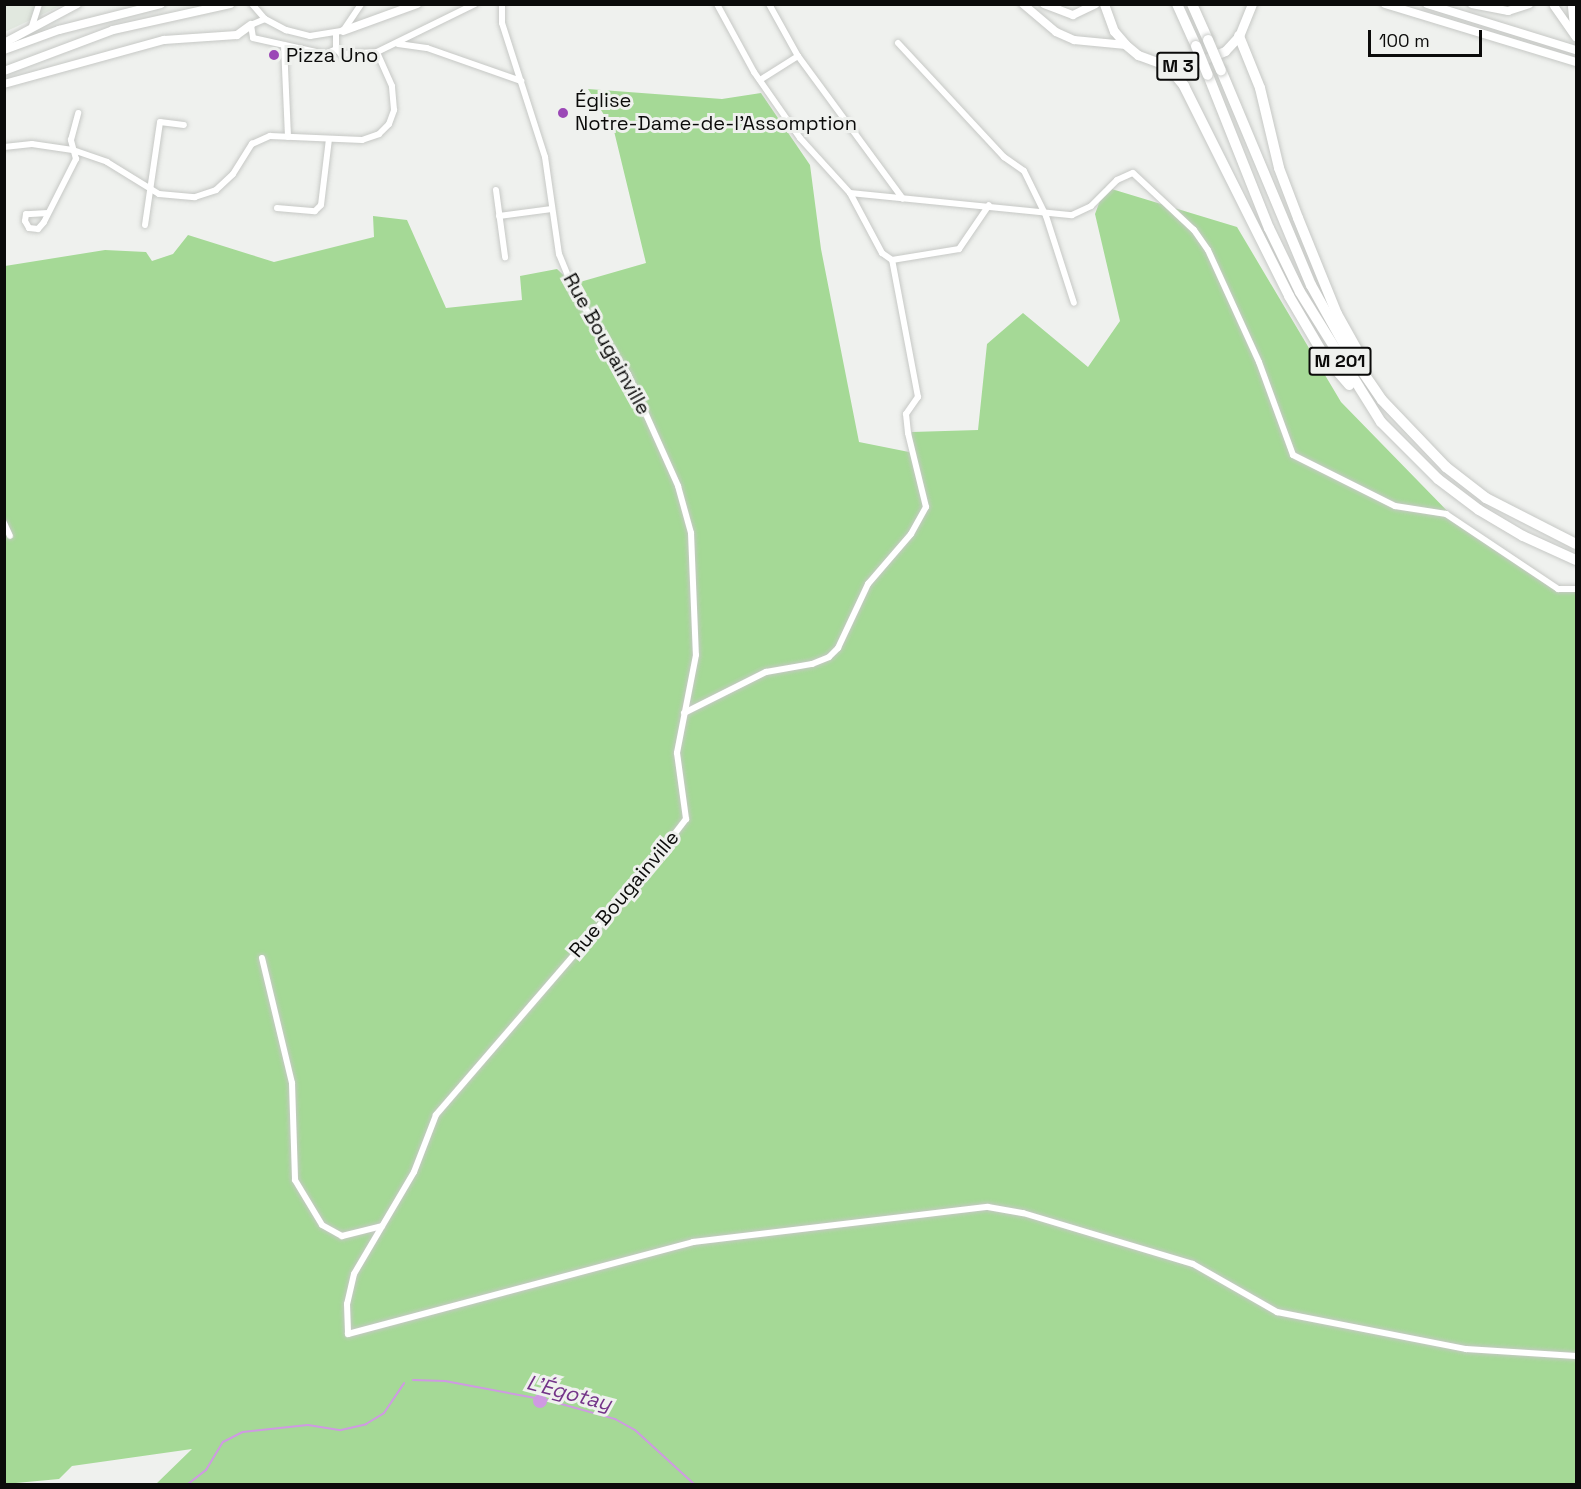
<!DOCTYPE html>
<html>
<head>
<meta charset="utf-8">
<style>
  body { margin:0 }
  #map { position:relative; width:1581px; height:1489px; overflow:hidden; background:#eff1ee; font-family:"Space Grotesk",sans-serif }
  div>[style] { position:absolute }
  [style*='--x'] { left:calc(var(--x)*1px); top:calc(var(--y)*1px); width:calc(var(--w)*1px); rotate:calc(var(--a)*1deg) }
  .built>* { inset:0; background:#e1e8df }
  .green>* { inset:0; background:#a5d996 }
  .water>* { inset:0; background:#cf9ae2 }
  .round { border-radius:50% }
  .stream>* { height:2px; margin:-1px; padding:0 1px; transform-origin:1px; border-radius:1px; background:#cf9ae2 }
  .roads { filter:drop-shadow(0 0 2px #c6c8c5) drop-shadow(0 0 2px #c6c8c5) }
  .street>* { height:6px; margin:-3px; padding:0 3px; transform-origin:3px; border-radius:3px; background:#fff }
  .secondary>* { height:8px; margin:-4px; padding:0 4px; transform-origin:4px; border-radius:4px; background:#fff }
  .primary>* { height:9px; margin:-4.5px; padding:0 4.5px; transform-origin:4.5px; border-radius:4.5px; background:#fff }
  .highway>* { height:10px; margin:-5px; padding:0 5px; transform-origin:5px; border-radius:5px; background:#fff }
  .bridges { filter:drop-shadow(0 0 2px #c6c8c5) drop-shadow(0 0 2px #c6c8c5) }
  .highway-bridge>* { height:10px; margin:-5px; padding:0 5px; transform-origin:5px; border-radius:5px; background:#fff }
  .dots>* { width:16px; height:16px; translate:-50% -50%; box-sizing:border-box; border:3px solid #eff1ee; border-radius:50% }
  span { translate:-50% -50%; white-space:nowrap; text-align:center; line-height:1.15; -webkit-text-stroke:6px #eff1ee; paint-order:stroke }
  .shield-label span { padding:2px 4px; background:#eff1ee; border:2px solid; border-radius:4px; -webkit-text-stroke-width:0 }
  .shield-label { font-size:18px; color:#0b0b0a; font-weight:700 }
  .poi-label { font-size:20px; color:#0b0b0a }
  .left { translate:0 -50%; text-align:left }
  .street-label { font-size:20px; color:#0b0b0a }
  .water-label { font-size:21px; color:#733388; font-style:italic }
  .frame { position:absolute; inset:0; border:6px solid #0b0b0a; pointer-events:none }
  .scale { position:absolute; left:1368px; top:30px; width:114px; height:27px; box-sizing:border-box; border:3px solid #0b0b0a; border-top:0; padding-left:8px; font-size:18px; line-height:21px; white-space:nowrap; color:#0b0b0a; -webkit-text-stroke:4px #eff1ee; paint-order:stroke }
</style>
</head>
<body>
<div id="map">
  <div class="built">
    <i style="clip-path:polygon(5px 5px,62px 5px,5px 32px)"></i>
  </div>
  <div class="green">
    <i style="clip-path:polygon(588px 89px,722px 99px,761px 93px,810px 165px,821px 249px,859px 442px,909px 452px,912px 432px,978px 430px,987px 344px,1023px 313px,1088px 367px,1120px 321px,1095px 214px,1105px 187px,1237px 227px,1341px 402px,1458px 522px,1553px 584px,1576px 590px,1576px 1484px,156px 1484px,192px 1449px,72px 1466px,59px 1479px,5px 1484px,5px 266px,105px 250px,146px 252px,152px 261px,173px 254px,188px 235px,274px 262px,374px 237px,373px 216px,407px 220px,446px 308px,522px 300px,520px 276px,557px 269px,573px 284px,646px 263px,614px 131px)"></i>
  </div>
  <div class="water">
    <i class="round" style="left:533px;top:1394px;width:14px;height:14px"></i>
  </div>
  <div class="stream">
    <i style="--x:413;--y:1380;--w:32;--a:2"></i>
    <i style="--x:445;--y:1381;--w:92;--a:10.7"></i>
    <i style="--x:547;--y:1400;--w:71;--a:15.6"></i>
    <i style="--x:615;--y:1419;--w:23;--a:29"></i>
    <i style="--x:635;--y:1430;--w:80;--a:42.5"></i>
    <i style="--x:188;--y:1484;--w:23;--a:-38"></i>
    <i style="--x:206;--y:1470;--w:33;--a:-59"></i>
    <i style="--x:223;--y:1442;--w:22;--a:-27"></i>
    <i style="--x:243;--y:1432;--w:65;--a:-6.1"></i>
    <i style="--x:308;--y:1425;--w:33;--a:9"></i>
    <i style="--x:341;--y:1430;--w:26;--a:-13"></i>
    <i style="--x:366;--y:1424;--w:21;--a:-31"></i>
    <i style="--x:384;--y:1413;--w:36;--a:-56"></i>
  </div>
  <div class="roads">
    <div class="street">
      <i style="--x:252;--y:4;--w:20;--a:49"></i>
      <i style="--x:265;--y:19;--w:24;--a:28"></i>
      <i style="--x:286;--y:30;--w:25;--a:14"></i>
      <i style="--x:310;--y:36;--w:33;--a:-9"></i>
      <i style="--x:343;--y:31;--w:32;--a:-56"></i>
      <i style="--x:502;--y:4;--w:19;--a:90"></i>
      <i style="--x:502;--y:23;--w:141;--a:72.2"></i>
      <i style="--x:545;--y:157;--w:98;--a:81.8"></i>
      <i style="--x:559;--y:254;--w:42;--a:67.7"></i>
      <i style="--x:575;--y:293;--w:97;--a:56.8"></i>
      <i style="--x:628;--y:374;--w:123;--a:65.9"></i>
      <i style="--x:678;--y:486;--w:49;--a:74.5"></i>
      <i style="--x:691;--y:533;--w:122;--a:87.7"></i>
      <i style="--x:696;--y:655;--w:100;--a:101"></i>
      <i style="--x:677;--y:753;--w:67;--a:82.2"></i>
      <i style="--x:686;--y:819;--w:71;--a:127.5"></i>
      <i style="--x:643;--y:875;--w:317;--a:130.8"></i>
      <i style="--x:436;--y:1115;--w:61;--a:111.1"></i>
      <i style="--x:414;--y:1172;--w:118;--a:120.5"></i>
      <i style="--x:354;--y:1274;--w:31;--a:103"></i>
      <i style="--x:347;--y:1304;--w:30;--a:88"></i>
      <i style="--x:348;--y:1334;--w:357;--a:-14.9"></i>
      <i style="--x:693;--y:1242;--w:297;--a:-6.8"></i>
      <i style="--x:988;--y:1207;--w:36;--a:10"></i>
      <i style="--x:1023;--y:1213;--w:177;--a:16.7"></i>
      <i style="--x:1193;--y:1264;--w:97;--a:29.7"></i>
      <i style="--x:1277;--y:1312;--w:193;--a:11.1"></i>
      <i style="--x:1466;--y:1349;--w:110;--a:3.6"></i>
      <i style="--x:769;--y:4;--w:60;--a:60.9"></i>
      <i style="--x:798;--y:56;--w:177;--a:53.7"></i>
      <i style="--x:265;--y:19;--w:15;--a:157"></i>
      <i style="--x:251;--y:25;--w:13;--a:81"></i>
      <i style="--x:253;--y:38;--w:74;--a:12.5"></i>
      <i style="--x:325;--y:54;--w:12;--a:-24"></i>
      <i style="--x:32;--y:26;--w:23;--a:-72"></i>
      <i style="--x:336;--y:33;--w:16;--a:90"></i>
      <i style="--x:336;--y:49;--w:7;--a:45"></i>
      <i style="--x:341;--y:54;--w:36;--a:-3"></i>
      <i style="--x:377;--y:52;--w:109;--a:-26.1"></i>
      <i style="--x:898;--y:43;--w:156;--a:47.1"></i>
      <i style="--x:1004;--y:157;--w:24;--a:35"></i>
      <i style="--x:1024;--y:171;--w:50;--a:63.9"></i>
      <i style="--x:1046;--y:216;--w:91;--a:72.2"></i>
      <i style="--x:398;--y:44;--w:29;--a:8"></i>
      <i style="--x:427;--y:48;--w:100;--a:19.3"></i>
      <i style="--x:284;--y:45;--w:92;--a:87.5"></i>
      <i style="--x:760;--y:80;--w:45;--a:-32.3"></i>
      <i style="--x:4;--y:147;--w:28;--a:-6"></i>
      <i style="--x:32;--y:144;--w:41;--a:8.3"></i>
      <i style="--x:73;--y:150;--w:36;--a:19"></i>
      <i style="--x:107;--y:162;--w:61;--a:31.6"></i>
      <i style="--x:159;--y:194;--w:36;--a:5"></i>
      <i style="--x:195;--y:197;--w:22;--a:-18"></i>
      <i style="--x:216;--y:190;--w:23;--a:-43"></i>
      <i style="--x:233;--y:174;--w:36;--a:-58"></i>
      <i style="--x:252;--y:144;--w:20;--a:-24"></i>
      <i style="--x:270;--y:136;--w:92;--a:2.5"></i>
      <i style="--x:362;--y:140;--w:18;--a:-19"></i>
      <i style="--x:379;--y:134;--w:14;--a:-45"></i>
      <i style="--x:389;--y:124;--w:15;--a:-70"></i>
      <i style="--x:394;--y:110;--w:24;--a:-95"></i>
      <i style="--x:392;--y:86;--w:37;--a:-114"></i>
      <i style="--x:496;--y:190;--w:68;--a:82.3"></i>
      <i style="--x:850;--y:193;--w:223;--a:5.7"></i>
      <i style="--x:1072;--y:215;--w:21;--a:-25"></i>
      <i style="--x:1091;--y:206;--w:37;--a:-45"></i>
      <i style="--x:1117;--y:180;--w:17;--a:-24"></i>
      <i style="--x:1133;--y:173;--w:83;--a:43.1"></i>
      <i style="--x:1194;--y:230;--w:24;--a:55"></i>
      <i style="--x:1208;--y:250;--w:123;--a:65.5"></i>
      <i style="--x:1259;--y:362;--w:99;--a:69.9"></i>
      <i style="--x:1293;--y:455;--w:114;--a:26.6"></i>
      <i style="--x:1395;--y:506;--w:52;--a:8.9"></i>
      <i style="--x:1446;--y:514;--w:135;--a:33.8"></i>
      <i style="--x:1558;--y:589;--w:18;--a:0"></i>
      <i style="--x:277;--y:208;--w:38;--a:5"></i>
      <i style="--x:315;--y:211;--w:8;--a:-45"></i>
      <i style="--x:321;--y:205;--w:66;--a:-83.1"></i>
      <i style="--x:48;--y:213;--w:22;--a:177"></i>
      <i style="--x:26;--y:214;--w:7;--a:98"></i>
      <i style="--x:25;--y:221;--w:8;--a:60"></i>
      <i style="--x:29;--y:228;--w:9;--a:6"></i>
      <i style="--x:38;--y:229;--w:9;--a:-49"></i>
      <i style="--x:44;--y:222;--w:71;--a:-63.1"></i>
      <i style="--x:76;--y:159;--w:20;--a:-105"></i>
      <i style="--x:71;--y:140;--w:28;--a:-75"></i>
      <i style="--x:499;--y:216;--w:53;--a:-7.5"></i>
      <i style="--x:145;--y:225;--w:104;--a:-81.7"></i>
      <i style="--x:160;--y:122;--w:24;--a:7"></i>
      <i style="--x:892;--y:260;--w:68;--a:-9.3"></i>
      <i style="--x:959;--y:249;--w:53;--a:-55.7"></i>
      <i style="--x:4;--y:523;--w:14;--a:65"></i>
      <i style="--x:684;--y:713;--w:92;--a:-26.6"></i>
      <i style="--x:766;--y:672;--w:47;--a:-9.9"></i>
      <i style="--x:812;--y:664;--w:18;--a:-22"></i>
      <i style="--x:829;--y:657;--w:13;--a:-45"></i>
      <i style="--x:838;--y:648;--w:71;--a:-64.9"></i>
      <i style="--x:868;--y:584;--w:66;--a:-49.3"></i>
      <i style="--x:911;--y:534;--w:31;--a:-61"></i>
      <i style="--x:926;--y:507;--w:76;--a:-103.7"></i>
      <i style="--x:908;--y:433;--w:19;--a:-96"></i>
      <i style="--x:906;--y:414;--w:21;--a:-55"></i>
      <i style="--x:918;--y:397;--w:139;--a:-100.7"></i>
      <i style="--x:892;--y:260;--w:12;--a:-145"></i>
      <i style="--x:882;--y:253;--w:68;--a:-118.1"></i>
      <i style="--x:850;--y:193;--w:74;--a:-132.3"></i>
      <i style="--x:800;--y:138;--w:80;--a:-124.9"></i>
      <i style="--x:754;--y:72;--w:77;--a:-118.6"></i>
      <i style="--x:262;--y:958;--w:129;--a:76.5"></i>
      <i style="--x:292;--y:1083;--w:97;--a:88.2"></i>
      <i style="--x:295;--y:1180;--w:52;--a:59"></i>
      <i style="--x:322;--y:1225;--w:23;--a:29"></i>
      <i style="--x:342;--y:1236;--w:41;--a:-14"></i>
    </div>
    <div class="secondary">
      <i style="--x:1023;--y:4;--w:43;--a:40.3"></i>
      <i style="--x:1056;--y:32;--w:20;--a:24"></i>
      <i style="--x:1074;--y:40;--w:52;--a:5.5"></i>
      <i style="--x:1044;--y:4;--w:31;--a:21"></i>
      <i style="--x:1073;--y:15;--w:25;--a:-26"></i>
      <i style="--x:1385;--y:4;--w:200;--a:16.9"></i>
      <i style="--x:1427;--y:4;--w:156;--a:17.2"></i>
      <i style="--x:1472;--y:4;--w:37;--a:11"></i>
      <i style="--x:1508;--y:11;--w:22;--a:-18"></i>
      <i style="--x:1554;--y:6;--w:38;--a:55"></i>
      <i style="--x:1572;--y:7;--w:28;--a:84"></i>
      <i style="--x:343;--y:31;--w:79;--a:-20"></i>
      <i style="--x:4;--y:43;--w:83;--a:-28.1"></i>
      <i style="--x:4;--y:50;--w:59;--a:-20"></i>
      <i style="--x:59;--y:30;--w:105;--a:-14.3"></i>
      <i style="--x:4;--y:71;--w:116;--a:-20.6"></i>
      <i style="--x:113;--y:30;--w:120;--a:-12.5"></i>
      <i style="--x:4;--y:84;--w:166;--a:-15.4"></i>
      <i style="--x:164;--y:40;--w:73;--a:-3.9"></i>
      <i style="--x:237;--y:35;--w:17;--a:-36"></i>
    </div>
    <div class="primary">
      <i style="--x:1104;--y:4;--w:29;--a:70"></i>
      <i style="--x:1114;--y:31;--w:18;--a:49"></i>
      <i style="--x:1126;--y:45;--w:16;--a:40"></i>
      <i style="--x:1138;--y:55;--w:32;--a:20"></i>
      <i style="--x:1168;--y:66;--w:20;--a:0"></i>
      <i style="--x:1188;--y:66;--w:40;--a:-22"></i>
      <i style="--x:1225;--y:51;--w:21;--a:-47"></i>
      <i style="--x:1239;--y:36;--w:35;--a:-68"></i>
    </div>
    <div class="highway">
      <i style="--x:1177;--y:4;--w:46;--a:65.7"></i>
      <i style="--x:1192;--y:4;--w:39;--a:66"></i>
      <i style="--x:1239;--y:36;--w:56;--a:68"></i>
      <i style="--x:1260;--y:88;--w:82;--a:76.6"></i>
      <i style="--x:1279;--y:168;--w:53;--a:69.2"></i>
      <i style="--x:1298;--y:218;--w:104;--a:67.9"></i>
      <i style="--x:1337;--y:314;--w:49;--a:60.8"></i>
      <i style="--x:1168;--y:66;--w:26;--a:51"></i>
      <i style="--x:1184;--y:86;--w:235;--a:63.4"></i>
      <i style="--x:1289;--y:296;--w:71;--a:59.5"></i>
      <i style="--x:1325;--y:357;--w:37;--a:49"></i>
      <i style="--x:1221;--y:70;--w:233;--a:67.3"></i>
      <i style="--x:1311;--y:285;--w:70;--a:60.9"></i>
      <i style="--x:1345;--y:346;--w:65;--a:55.6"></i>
      <i style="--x:1382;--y:400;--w:93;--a:46.3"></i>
      <i style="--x:1446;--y:467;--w:51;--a:37.8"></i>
      <i style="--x:1486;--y:498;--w:101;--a:27.1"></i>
      <i style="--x:1208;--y:75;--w:165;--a:68.3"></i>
      <i style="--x:1269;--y:228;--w:71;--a:64.2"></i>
      <i style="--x:1300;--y:292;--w:153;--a:58.1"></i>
      <i style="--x:1381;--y:422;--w:81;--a:45"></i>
      <i style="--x:1438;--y:479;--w:51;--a:37.1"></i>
      <i style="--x:1479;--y:510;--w:51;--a:30.6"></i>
      <i style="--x:1523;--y:536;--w:58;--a:24.4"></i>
    </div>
  </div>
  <div class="bridges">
    <div class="highway-bridge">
      <i style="--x:1208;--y:40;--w:33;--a:67"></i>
      <i style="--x:1196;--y:46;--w:31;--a:68"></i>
    </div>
  </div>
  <div class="dots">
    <i style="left:274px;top:55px;background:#9b48b6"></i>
    <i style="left:563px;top:113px;background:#9b48b6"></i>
  </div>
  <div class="shield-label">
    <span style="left:1178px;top:66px">M 3</span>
    <span style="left:1340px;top:361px">M 201</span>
  </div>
  <div class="poi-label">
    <span class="left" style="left:286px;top:55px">Pizza Uno</span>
    <span class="left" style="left:575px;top:112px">Église<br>Notre-Dame-de-l'Assomption</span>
  </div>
  <div class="street-label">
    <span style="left:607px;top:344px;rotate:61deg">Rue Bougainville</span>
    <span style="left:624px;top:894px;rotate:-50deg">Rue Bougainville</span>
  </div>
  <div class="water-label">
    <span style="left:569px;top:1393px;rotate:15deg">L'Égotay</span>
  </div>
  <div class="frame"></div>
  <div class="scale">100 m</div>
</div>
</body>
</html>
